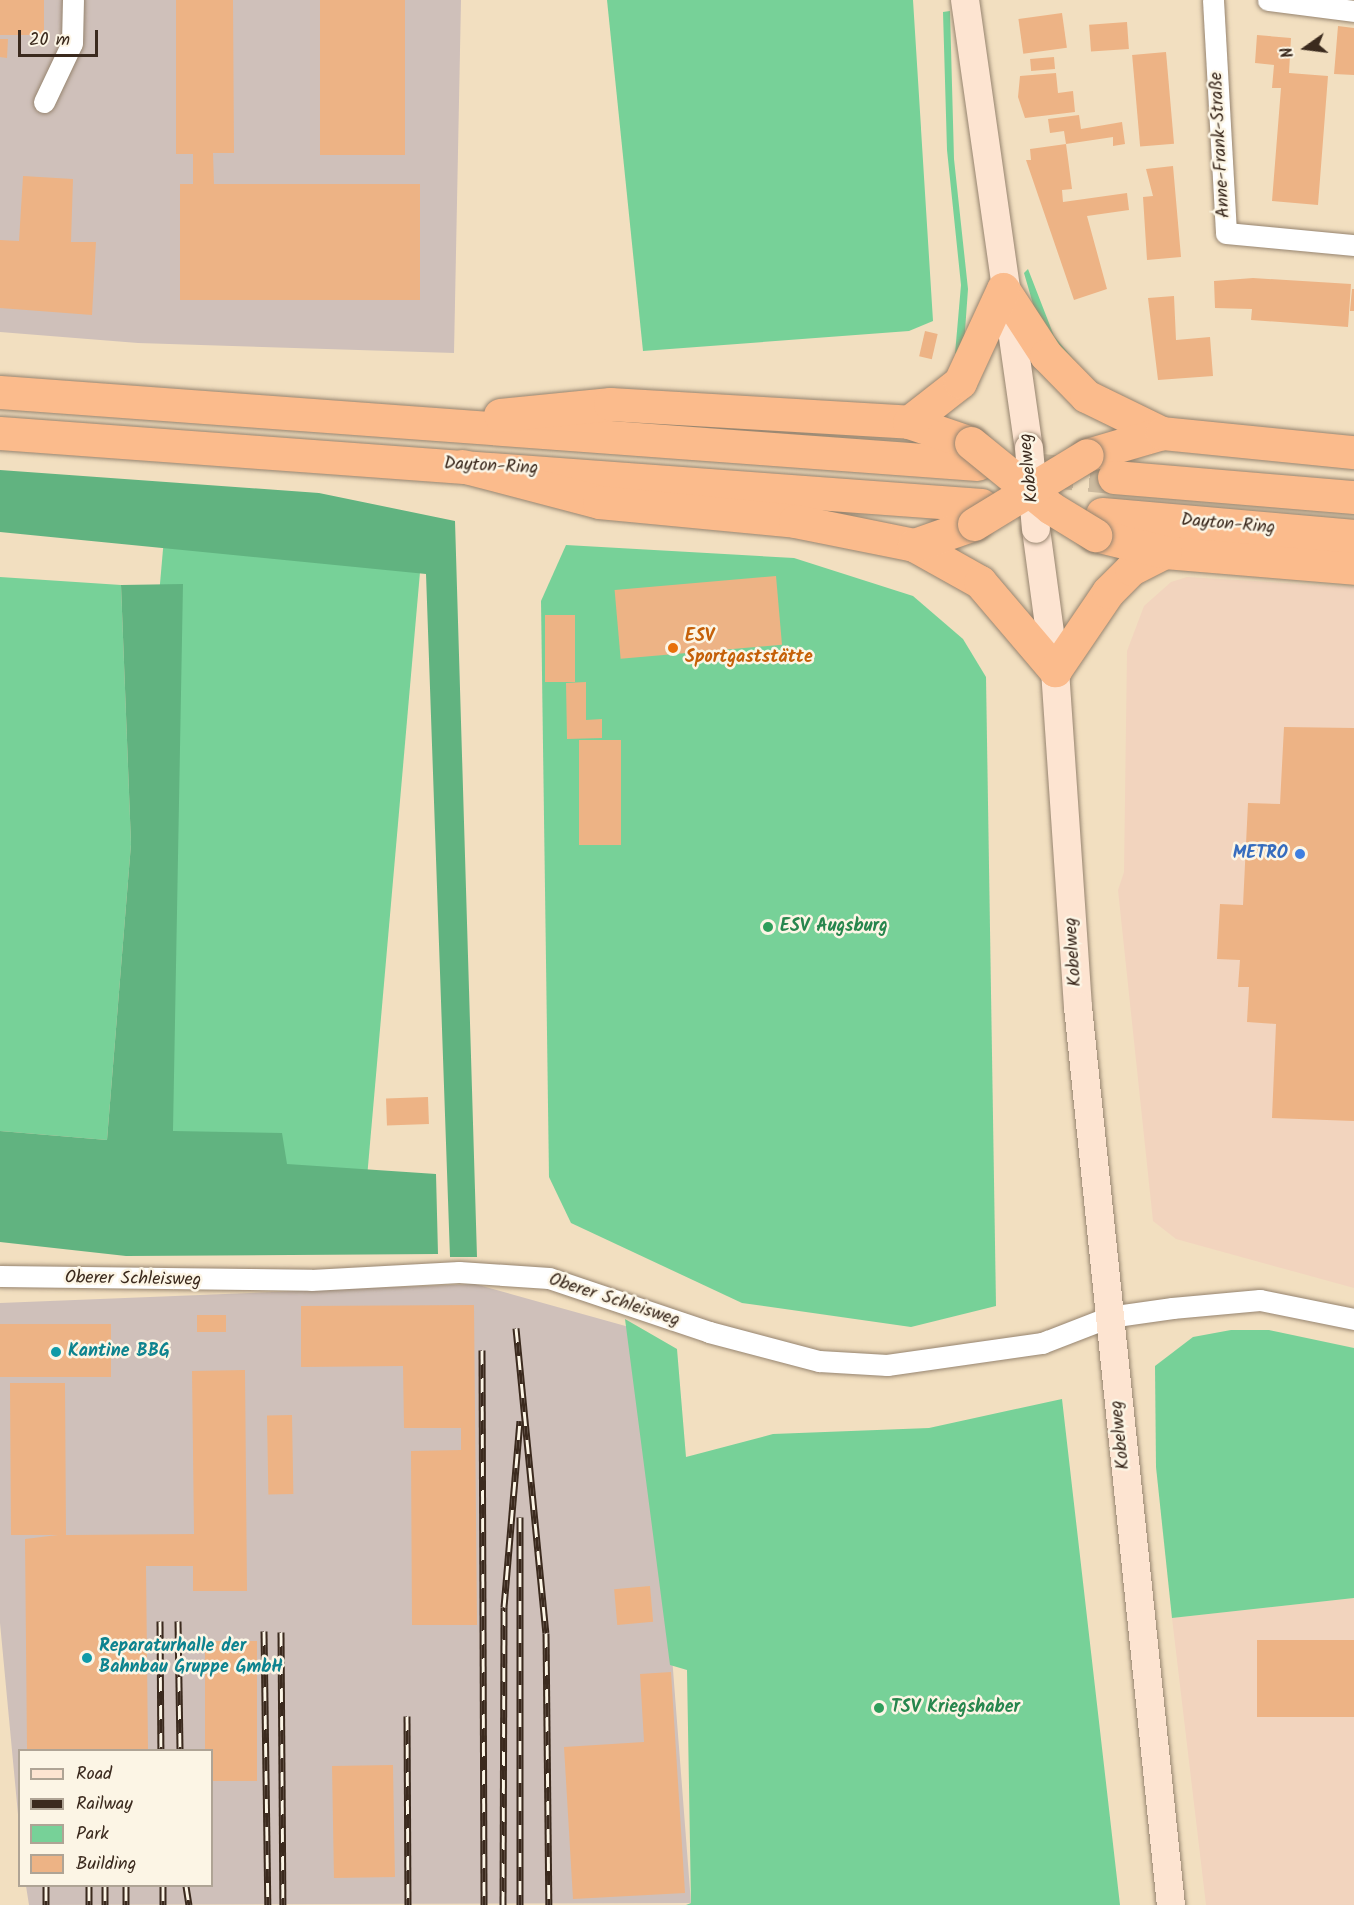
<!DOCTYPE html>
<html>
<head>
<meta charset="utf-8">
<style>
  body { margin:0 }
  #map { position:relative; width:1354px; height:1905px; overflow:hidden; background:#f2dfc0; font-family:Kalam,sans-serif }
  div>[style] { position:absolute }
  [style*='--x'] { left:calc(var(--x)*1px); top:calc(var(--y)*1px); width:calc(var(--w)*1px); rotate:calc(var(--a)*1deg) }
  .built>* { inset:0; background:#f2d4be }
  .industrial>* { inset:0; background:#cfc0ba }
  .green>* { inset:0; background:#77d198; transform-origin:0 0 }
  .forest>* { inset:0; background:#61b380 }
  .building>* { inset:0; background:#edb385; transform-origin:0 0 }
  .highway-tunnel>* { height:33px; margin-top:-16.5px; transform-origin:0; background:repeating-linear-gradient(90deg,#cdbba0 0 33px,transparent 0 49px) }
  .roads { filter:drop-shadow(0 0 2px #96846f) drop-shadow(0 0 2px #96846f) }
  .street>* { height:21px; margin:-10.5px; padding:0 10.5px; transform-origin:10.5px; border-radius:10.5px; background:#fff }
  .secondary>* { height:28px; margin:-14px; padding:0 14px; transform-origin:14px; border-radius:14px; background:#fde4d1 }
  .highway>* { height:33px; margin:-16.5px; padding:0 16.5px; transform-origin:16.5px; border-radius:16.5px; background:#fbbb8c }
  .rail>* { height:7px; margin-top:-3.5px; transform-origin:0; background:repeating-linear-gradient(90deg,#fcf5e5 0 14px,#3b2a1e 0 28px); box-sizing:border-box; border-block:2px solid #3b2a1e }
  .bridges { filter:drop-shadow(0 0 2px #96846f) drop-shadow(0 0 2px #96846f) }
  .secondary-bridge>* { height:28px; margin:-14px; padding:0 14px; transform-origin:14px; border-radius:14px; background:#fde4d1 }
  .highway-bridge>* { height:33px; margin:-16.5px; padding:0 16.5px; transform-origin:16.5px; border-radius:16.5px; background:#fbbb8c }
  .dots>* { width:16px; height:16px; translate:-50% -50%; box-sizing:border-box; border:3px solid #fcf5e5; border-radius:50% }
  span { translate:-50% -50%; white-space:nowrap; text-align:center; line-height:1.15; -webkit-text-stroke:5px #fcf5e5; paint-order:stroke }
  .street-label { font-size:18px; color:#3b2a1e }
  .food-label { font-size:18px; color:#c56008; font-weight:700 }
  .left { translate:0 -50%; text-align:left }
  .shop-label { font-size:18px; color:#366cbe; font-weight:700 }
  .right { translate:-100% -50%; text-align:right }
  .leisure-label { font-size:18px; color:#27864d; font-weight:700 }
  .culture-label { font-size:18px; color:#0d838f; font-weight:700 }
  .legend { position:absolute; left:18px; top:1749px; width:195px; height:138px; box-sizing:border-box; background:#fcf5e5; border:2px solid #afa495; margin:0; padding:8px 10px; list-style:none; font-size:18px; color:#3b2a1e }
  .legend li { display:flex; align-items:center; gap:12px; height:30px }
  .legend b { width:30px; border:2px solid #afa495 }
  .north { position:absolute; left:1276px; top:18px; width:60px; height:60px; -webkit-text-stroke:4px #fcf5e5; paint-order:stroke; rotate:256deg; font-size:16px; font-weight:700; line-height:24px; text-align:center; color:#3b2a1e }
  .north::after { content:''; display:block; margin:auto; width:21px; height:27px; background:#3b2a1e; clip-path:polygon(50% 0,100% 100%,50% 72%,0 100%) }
  .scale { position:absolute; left:18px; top:30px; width:80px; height:27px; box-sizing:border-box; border:3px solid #3b2a1e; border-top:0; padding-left:8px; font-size:18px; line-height:21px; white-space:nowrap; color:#3b2a1e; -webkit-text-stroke:4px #fcf5e5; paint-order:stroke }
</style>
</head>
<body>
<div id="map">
  <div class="built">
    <i style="clip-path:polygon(1187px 577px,1354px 587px,1354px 1288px,1176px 1239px,1153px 1221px,1118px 890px,1124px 872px,1127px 651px,1144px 606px,1171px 582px)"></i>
    <i style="clip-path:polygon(1354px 1598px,1354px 1905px,1206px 1905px,1172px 1618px)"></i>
  </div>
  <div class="industrial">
    <i style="clip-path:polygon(0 0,461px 0,454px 353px,138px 343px,0 332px)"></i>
    <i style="clip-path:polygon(475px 1284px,647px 1332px,691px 1903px,29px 1905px,26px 1886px,212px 1886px,212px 1750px,20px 1750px,19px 1825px,0 1623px,0 1303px)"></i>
  </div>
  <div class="green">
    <i style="clip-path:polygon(607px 0,913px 0,933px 321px,909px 331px,643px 351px)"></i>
    <i style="clip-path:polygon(950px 11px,954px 159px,968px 289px,964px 345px,955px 354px,961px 285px,947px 150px,943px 12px)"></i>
    <i style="clip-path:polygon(1028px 269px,1054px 336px,1085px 373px,1072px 369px,1035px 311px,1024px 273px)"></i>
    <i style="left:164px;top:538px;width:258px;height:635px;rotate:5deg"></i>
    <i style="clip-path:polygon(566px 545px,794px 558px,913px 596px,963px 639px,986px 677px,996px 1306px,911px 1327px,742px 1303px,571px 1223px,549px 1177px,541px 601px)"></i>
    <i style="clip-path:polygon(0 577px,121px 585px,131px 844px,107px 1140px,0 1131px)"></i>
    <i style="clip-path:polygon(625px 1319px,677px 1349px,686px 1457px,773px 1434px,929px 1428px,1062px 1399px,1120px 1905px,686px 1905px,691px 1903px,687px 1670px,670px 1665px)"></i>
    <i style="clip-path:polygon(1231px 1330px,1269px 1330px,1354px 1348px,1354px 1598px,1172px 1618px,1156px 1467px,1155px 1366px,1193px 1337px)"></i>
  </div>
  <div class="forest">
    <i style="clip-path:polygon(0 470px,319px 493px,455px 521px,477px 1257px,450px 1257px,426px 574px,0 532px)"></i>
    <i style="clip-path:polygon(183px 584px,173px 1131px,282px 1133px,287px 1164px,436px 1174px,438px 1254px,126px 1256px,0 1242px,0 1131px,107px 1140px,131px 844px,121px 585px)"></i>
  </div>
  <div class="building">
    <i style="left:0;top:0;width:44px;height:35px"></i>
    <i style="clip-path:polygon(176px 0,233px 0,234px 153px,213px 153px,214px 184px,420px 184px,420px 300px,180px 300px,180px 184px,193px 184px,193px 154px,176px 154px)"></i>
    <i style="left:320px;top:0;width:85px;height:155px"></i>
    <i style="left:1062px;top:13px;width:35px;height:44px;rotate:82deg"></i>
    <i style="left:1127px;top:22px;width:27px;height:38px;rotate:86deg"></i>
    <i style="clip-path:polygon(1338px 26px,1354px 28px,1354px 75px,1334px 74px)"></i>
    <i style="clip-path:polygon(1257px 35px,1291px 38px,1289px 73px,1328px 76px,1318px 205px,1272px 201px,1281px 88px,1272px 88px,1274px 65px,1255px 63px)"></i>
    <i style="clip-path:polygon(0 39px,8px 39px,7px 58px,0 57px)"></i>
    <i style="left:1166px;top:52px;width:92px;height:34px;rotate:85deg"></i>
    <i style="left:1054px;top:57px;width:12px;height:24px;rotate:85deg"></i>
    <i style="clip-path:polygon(1056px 73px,1058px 93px,1073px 91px,1075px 112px,1025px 118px,1018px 97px,1020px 76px)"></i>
    <i style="clip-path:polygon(1079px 115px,1081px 129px,1122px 122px,1125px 144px,1113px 146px,1113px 137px,1066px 144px,1064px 131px,1050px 133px,1048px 119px)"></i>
    <i style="clip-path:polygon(1066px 144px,1072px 189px,1062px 190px,1063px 202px,1127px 193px,1129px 210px,1087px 216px,1107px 289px,1074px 300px,1026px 160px,1031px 160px,1030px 149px)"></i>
    <i style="clip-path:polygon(1173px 166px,1181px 257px,1147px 260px,1143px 197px,1153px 196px,1146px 169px)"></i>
    <i style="clip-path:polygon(23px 176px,73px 179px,71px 242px,96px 242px,92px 315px,0 308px,0 240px,19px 241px)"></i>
    <i style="clip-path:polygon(1253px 278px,1351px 284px,1348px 327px,1251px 320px,1252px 309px,1215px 308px,1214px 281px)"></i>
    <i style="clip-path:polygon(1352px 289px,1354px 289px,1354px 311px,1350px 311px)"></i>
    <i style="clip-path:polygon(1174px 296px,1176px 340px,1210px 337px,1213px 376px,1158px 380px,1148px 298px)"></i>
    <i style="left:925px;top:331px;width:13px;height:26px;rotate:13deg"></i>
    <i style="left:776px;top:576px;width:69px;height:162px;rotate:85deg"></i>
    <i style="left:545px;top:615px;width:30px;height:67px"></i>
    <i style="clip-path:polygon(586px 682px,586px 720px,602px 719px,602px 738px,567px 739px,566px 683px)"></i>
    <i style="clip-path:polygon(1284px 727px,1354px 728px,1354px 1121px,1272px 1118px,1276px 1024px,1247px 1022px,1249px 987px,1238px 987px,1240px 960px,1217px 959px,1220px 904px,1243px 905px,1248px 803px,1280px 804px)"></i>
    <i style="left:579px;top:740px;width:42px;height:105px"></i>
    <i style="left:428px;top:1097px;width:27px;height:42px;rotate:88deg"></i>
    <i style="clip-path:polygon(474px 1305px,477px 1625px,412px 1625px,411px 1451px,461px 1450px,461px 1428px,404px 1428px,403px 1366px,301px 1367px,301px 1306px)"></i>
    <i style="left:226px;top:1315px;width:17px;height:29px;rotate:90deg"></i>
    <i style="left:111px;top:1324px;width:53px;height:111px;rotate:90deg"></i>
    <i style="clip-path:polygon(245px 1370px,247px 1591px,193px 1591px,193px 1566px,146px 1566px,148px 1750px,27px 1750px,25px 1539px,58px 1535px,11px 1535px,10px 1383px,65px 1383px,66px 1535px,194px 1534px,192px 1371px)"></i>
    <i style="left:292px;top:1415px;width:79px;height:25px;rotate:89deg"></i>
    <i style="left:650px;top:1586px;width:36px;height:36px;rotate:85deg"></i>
    <i style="left:1354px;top:1640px;width:77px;height:97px;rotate:90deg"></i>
    <i style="left:257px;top:1641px;width:140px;height:52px;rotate:90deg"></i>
    <i style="clip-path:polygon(671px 1672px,685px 1893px,573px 1899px,564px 1747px,644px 1742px,640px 1674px)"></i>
    <i style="left:393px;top:1765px;width:112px;height:61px;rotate:89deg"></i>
  </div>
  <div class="highway-tunnel">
    <i style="--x:1041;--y:470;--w:73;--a:5.5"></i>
  </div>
  <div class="roads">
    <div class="street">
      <i style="--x:1213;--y:0;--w:233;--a:86.8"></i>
      <i style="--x:1226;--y:233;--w:129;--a:5.4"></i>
      <i style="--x:1268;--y:0;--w:87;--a:7.3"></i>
      <i style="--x:44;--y:102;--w:65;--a:-64.6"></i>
      <i style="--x:72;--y:43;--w:43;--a:-88.7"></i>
      <i style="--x:0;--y:1276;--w:311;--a:0.7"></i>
      <i style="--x:311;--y:1280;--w:148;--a:-3.1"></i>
      <i style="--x:459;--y:1272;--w:90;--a:3.8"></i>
      <i style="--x:549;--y:1278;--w:169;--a:18.6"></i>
      <i style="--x:709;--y:1332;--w:114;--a:14.8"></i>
      <i style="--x:819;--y:1361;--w:68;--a:3.4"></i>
      <i style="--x:887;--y:1365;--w:157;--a:-8.1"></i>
      <i style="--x:1042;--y:1343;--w:72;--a:-21.2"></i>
      <i style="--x:1109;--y:1317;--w:64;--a:-8.1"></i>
      <i style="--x:1172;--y:1308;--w:88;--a:-5.2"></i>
      <i style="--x:1260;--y:1300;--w:96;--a:11.4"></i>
    </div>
    <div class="secondary">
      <i style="--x:965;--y:0;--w:453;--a:81.9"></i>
      <i style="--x:1036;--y:529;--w:142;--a:82.3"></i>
      <i style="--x:1055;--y:670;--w:338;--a:86.1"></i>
      <i style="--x:1078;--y:1007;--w:903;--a:84.09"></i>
    </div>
    <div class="highway">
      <i style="--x:1003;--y:289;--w:79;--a:56.9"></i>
      <i style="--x:1046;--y:355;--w:57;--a:45.7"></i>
      <i style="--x:1086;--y:396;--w:85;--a:26"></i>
      <i style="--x:0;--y:392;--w:980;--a:4.21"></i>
      <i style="--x:500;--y:415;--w:111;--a:-5.7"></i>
      <i style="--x:610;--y:404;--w:300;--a:3.4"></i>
      <i style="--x:909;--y:422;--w:65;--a:18.7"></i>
      <i style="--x:909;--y:422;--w:65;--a:-38.1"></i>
      <i style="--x:960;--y:382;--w:102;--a:-65.2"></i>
      <i style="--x:0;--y:433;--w:984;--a:4.2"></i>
      <i style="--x:1087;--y:455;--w:78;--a:-16.3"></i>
      <i style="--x:1162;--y:433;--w:193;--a:5.7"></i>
      <i style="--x:462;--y:466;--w:142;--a:14.7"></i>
      <i style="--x:599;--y:502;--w:197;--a:5.5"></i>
      <i style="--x:795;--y:521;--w:121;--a:11.4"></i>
      <i style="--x:914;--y:545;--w:76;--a:29.3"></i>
      <i style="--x:980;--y:582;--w:116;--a:49.6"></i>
      <i style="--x:1055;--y:670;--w:94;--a:-55.8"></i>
      <i style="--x:1108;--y:592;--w:33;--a:-45"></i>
      <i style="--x:1131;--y:569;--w:38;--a:-27"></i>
      <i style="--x:1165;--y:552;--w:190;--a:4.8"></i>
      <i style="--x:1114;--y:477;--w:241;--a:4.8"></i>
      <i style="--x:1102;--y:514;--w:253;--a:5"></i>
      <i style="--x:1095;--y:535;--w:72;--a:13.7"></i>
      <i style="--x:914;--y:545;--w:64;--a:-19.3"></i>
    </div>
  </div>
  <div class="rail">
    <i style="--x:516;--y:1328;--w:306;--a:84.4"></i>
    <i style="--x:546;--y:1633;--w:272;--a:89.4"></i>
    <i style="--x:482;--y:1350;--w:555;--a:89.79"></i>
    <i style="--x:520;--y:1517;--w:388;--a:90"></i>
    <i style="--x:160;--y:1621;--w:129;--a:89.6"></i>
    <i style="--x:178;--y:1621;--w:129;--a:89.1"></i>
    <i style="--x:264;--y:1631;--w:274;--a:89.2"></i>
    <i style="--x:281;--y:1632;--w:273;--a:89.6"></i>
    <i style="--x:407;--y:1716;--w:189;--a:89.7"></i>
    <i style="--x:46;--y:1886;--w:19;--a:90"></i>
    <i style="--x:89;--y:1886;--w:19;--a:90"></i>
    <i style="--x:105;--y:1886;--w:19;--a:90"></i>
    <i style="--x:126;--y:1886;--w:19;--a:90"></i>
    <i style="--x:163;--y:1886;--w:19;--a:90"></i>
    <i style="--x:186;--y:1886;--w:19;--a:81"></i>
    <i style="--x:503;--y:1905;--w:298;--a:-89.8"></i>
    <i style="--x:504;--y:1607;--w:187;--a:-85.1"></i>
  </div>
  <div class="bridges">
    <div class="secondary-bridge">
      <i style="--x:1029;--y:448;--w:81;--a:85.1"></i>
    </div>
    <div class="highway-bridge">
      <i style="--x:971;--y:443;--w:103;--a:39.1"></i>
      <i style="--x:1051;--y:508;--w:52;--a:31.5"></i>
      <i style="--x:974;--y:524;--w:132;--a:-31.4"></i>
    </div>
  </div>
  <div class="dots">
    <i style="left:673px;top:648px;background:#e8710a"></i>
    <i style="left:1300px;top:854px;background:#3f7fe0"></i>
    <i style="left:768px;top:927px;background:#2e9e5b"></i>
    <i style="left:56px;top:1352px;background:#0f9aa8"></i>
    <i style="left:87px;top:1658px;background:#0f9aa8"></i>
    <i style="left:879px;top:1708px;background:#2e9e5b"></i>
  </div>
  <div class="street-label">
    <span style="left:1221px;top:145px;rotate:-93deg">Anne-Frank-Straße</span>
    <span style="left:491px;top:467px;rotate:3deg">Dayton-Ring</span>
    <span style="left:1030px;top:468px;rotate:-96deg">Kobelweg</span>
    <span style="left:1228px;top:525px;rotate:5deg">Dayton-Ring</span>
    <span style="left:1074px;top:952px;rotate:-94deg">Kobelweg</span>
    <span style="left:133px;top:1280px;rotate:1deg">Oberer Schleisweg</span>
    <span style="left:614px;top:1301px;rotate:18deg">Oberer Schleisweg</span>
    <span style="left:1121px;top:1435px;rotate:-96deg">Kobelweg</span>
  </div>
  <div class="food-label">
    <span class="left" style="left:685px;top:648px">ESV<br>Sportgaststätte</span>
  </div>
  <div class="shop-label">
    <span class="right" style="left:1288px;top:854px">METRO</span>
  </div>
  <div class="leisure-label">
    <span class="left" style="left:780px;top:927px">ESV Augsburg</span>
    <span class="left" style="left:891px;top:1708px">TSV Kriegshaber</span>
  </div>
  <div class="culture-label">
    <span class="left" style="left:68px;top:1352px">Kantine BBG</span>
    <span class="left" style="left:99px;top:1658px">Reparaturhalle der<br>Bahnbau Gruppe GmbH</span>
  </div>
  <ul class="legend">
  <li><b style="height:8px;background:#fde4d1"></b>Road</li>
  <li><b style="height:8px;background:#3b2a1e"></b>Railway</li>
  <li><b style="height:16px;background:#77d198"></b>Park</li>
  <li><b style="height:16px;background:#edb385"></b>Building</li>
  </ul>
  <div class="north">N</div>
  <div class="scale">20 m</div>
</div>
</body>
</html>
